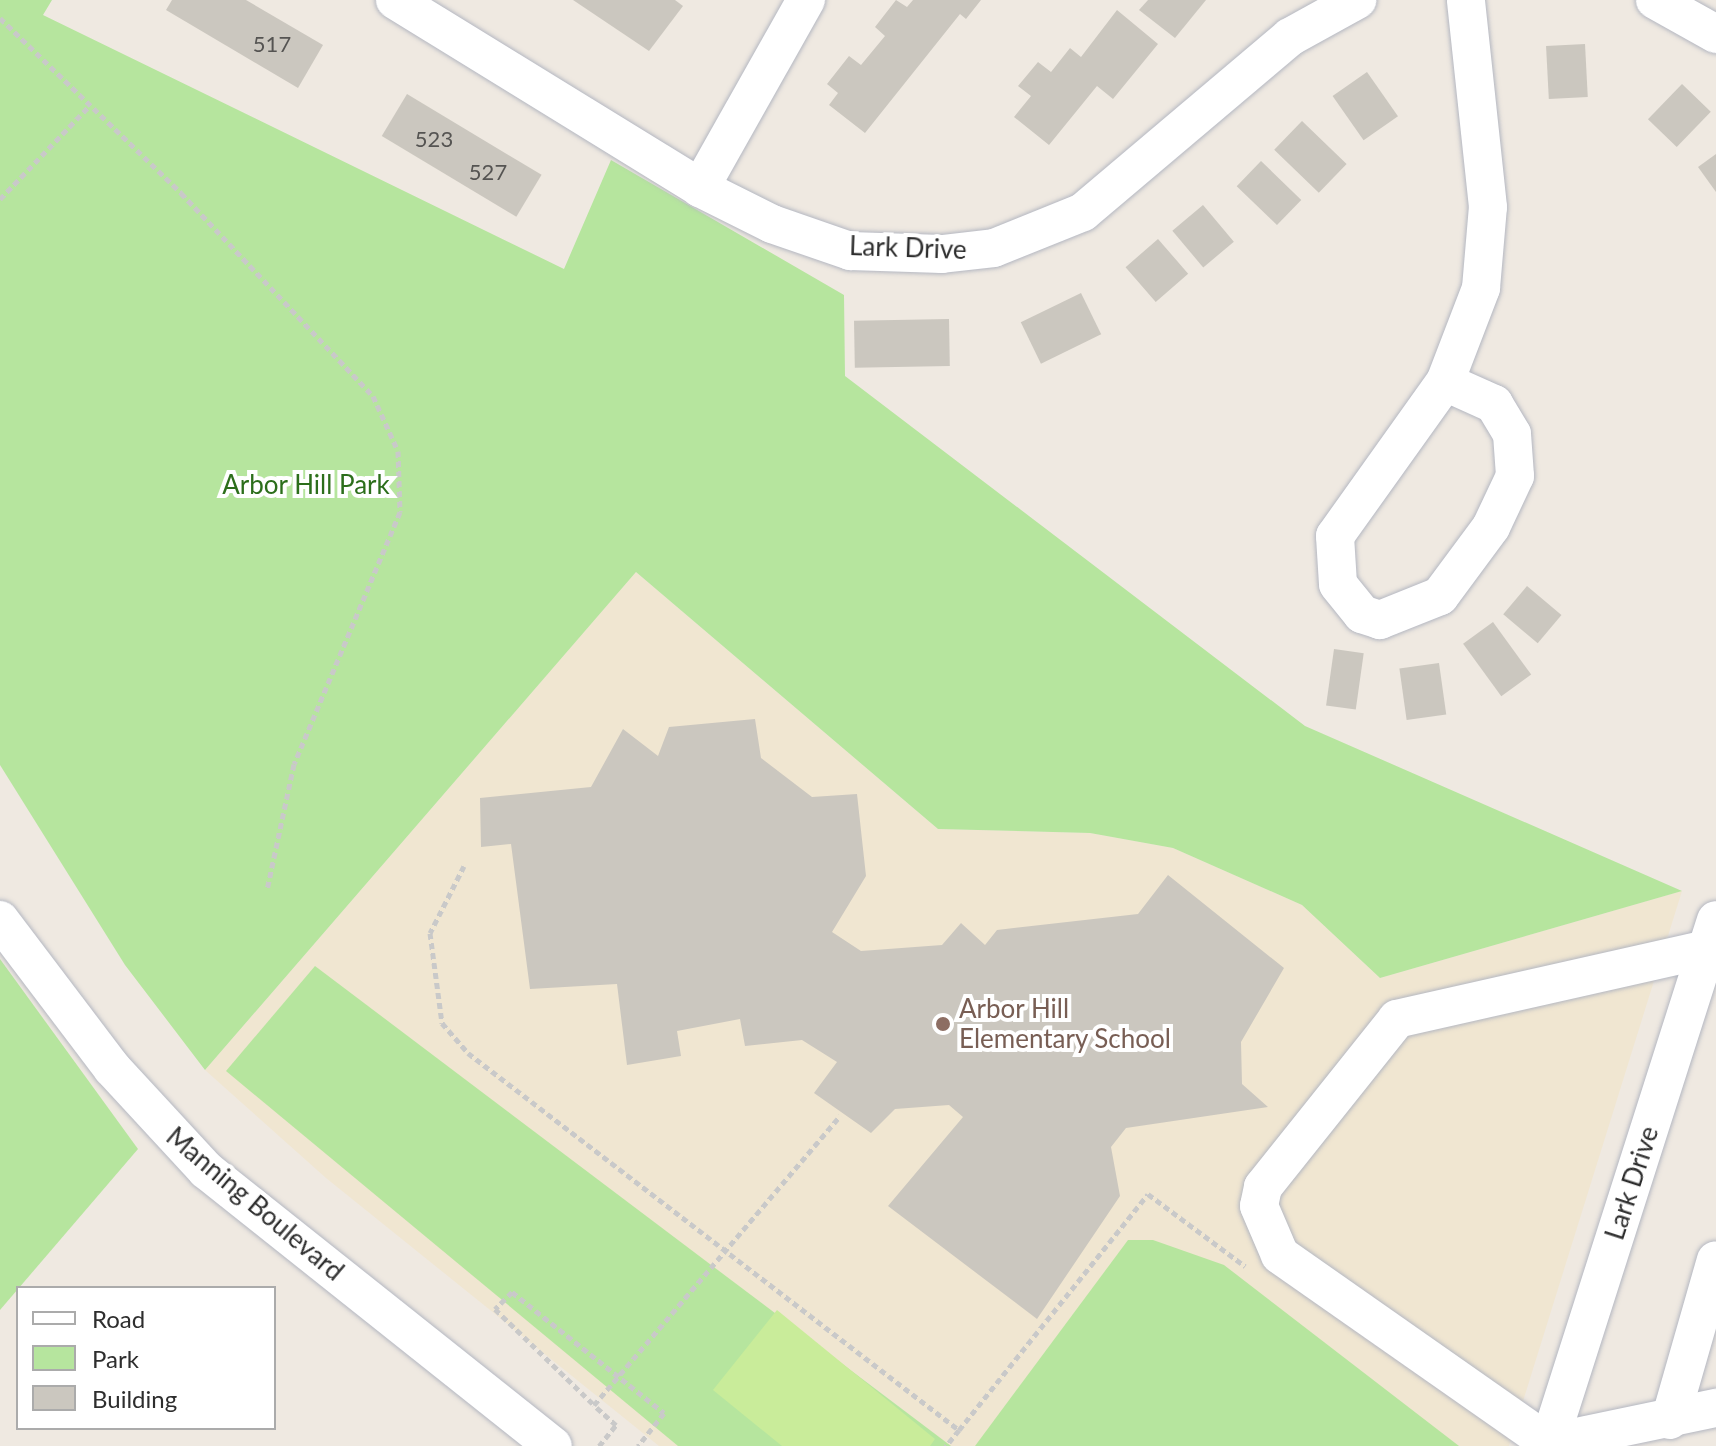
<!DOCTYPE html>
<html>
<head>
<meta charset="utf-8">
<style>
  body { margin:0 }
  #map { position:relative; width:1716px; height:1446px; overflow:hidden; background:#efe9e1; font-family:Lato,sans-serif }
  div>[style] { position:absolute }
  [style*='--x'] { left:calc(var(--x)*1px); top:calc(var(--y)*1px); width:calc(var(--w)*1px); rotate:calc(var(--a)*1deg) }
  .education>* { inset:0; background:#f0e6d1 }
  .green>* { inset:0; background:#b6e59e }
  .pitch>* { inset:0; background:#c9ec9a }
  .building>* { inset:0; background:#cbc7bf; transform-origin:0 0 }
  .path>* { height:5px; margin-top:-2.5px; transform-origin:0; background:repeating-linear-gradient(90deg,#c9c9c9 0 6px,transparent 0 10px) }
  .roads { filter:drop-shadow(0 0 2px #b4b7c1) drop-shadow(0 0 2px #b4b7c1) }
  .minor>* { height:38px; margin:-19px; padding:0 19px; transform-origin:19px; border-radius:19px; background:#fff }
  .path-bridge>* { height:5px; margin-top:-2.5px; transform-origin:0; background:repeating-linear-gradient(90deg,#c9c9c9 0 6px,transparent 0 10px) }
  .dots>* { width:22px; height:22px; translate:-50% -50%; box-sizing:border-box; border:4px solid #fff; border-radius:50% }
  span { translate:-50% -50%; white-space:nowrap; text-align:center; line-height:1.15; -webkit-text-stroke:8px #fff; paint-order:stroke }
  .number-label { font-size:22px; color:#555452 }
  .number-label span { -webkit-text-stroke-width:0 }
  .street-label { font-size:26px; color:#2e2e2e }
  .park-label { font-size:26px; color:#2c6e1b }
  .education-label { font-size:26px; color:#785e54 }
  .left { translate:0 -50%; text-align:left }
  .legend { position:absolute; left:16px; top:1286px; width:260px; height:144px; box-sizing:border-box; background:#fff; border:2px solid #ababab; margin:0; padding:10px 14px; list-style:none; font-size:24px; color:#2e2e2e }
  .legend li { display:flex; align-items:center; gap:16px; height:40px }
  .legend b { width:40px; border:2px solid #ababab }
</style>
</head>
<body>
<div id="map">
  <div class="education">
    <i style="clip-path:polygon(636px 572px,938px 829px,1090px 833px,1173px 848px,1302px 905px,1380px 978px,1682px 891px,1509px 1446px,659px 1446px,326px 1178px,205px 1070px)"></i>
  </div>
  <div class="green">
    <i style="clip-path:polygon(0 0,52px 0,43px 15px,564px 269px,611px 160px,844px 295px,845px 376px,1305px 726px,1682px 891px,1380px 978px,1302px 905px,1173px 848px,1090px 833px,938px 829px,636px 572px,205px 1070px,125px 965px,0 765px)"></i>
    <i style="clip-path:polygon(0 959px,138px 1149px,0 1310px)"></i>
    <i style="clip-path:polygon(315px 966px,951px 1446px,678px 1446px,226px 1071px)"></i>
    <i style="clip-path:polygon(1128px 1240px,1153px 1240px,1224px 1265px,1459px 1446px,975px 1446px)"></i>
  </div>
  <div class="pitch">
    <i style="clip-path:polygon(777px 1310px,935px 1439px,930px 1446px,782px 1446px,713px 1390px)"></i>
  </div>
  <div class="building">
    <i style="clip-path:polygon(172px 0,246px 0,323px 45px,298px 88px,166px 10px)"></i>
    <i style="clip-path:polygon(573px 0,675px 0,683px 6px,649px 51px)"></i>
    <i style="clip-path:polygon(896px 0,907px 7px,913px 0,981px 0,966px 19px,960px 14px,865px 133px,829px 105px,838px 93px,827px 84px,849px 56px,861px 65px,885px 36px,875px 27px)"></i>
    <i style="clip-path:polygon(1148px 0,1206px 0,1175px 38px,1139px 10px)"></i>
    <i style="clip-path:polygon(1117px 10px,1158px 44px,1113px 99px,1097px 86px,1049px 145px,1014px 117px,1031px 96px,1018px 86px,1038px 62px,1051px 72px,1070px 48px,1081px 57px)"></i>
    <i style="left:1585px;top:44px;width:53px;height:39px;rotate:87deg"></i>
    <i style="left:1367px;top:72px;width:54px;height:42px;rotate:55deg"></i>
    <i style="left:1682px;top:84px;width:40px;height:49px;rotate:44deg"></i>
    <i style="left:407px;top:94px;width:157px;height:49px;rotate:31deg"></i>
    <i style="left:1302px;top:121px;width:62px;height:40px;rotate:44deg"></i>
    <i style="clip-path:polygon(1716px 154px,1716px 192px,1698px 167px)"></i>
    <i style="left:1261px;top:161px;width:56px;height:35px;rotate:44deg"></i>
    <i style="left:1203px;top:205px;width:48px;height:40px;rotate:50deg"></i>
    <i style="left:1158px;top:239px;width:46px;height:43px;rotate:49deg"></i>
    <i style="left:1081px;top:293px;width:46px;height:67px;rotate:64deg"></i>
    <i style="left:949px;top:319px;width:47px;height:95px;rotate:89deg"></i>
    <i style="left:1527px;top:586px;width:45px;height:37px;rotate:40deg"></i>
    <i style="left:1493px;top:622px;width:65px;height:37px;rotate:54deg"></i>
    <i style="left:1334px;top:649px;width:30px;height:57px;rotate:8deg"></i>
    <i style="left:1439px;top:663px;width:52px;height:40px;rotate:82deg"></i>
    <i style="clip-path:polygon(755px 719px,761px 758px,812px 797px,857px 794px,866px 876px,832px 932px,861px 951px,942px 945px,961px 923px,985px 945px,997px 930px,1138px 914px,1168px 875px,1284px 968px,1241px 1042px,1242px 1084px,1268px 1107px,1126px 1128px,1111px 1147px,1120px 1196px,1037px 1319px,888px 1206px,963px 1117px,949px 1105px,895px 1109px,871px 1133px,814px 1093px,837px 1062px,802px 1040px,745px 1046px,740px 1019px,677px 1031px,681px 1056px,627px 1065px,617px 984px,530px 989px,511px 844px,481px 847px,480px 798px,591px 787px,623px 729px,658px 756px,669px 727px)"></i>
  </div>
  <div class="path">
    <i style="--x:0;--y:18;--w:252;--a:44"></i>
    <i style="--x:181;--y:193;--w:279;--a:46.6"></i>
    <i style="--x:373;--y:396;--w:60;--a:65.6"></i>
    <i style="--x:398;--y:451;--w:61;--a:88.1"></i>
    <i style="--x:400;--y:512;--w:273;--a:112.8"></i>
    <i style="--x:294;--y:764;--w:129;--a:102.1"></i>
    <i style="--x:0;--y:199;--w:130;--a:-46.2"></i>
    <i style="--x:464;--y:866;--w:75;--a:116.9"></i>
    <i style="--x:430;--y:933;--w:91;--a:82.4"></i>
    <i style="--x:442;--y:1023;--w:40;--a:49"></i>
    <i style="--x:468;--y:1053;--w:619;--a:37.52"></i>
    <i style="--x:959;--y:1430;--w:21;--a:129"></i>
    <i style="--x:512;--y:1292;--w:24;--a:135"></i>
    <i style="--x:495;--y:1309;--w:138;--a:44.1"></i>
    <i style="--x:959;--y:1430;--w:302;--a:-51.3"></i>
    <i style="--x:1148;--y:1194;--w:121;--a:36.6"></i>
    <i style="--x:599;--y:1446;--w:27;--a:-51"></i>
    <i style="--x:616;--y:1425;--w:30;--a:-138"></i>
    <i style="--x:594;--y:1405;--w:380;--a:-49.6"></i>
  </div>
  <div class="roads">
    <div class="minor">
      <i style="--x:395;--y:0;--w:358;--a:31.6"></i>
      <i style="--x:700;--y:188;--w:80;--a:26.6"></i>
      <i style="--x:772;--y:224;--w:83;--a:19.1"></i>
      <i style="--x:850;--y:251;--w:92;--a:1.9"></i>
      <i style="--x:942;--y:254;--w:52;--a:-6.6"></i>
      <i style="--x:994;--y:248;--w:96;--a:-22"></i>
      <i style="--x:1083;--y:212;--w:271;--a:-40.2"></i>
      <i style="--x:1290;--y:37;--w:77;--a:-28.9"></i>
      <i style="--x:1655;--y:0;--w:70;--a:29.1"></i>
      <i style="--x:700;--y:188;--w:216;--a:-60.6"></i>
      <i style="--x:1445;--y:382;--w:54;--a:24.2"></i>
      <i style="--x:1494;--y:404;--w:35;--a:59"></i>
      <i style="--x:1512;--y:434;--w:42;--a:85.9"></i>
      <i style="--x:1515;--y:476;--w:56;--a:115.2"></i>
      <i style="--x:1491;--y:527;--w:86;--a:126.5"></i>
      <i style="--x:1440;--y:596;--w:65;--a:158.2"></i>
      <i style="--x:1380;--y:620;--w:19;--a:-162"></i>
      <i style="--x:1362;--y:614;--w:38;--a:-129"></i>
      <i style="--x:1338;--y:584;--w:48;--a:-93.6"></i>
      <i style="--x:1335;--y:536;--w:189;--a:-54.5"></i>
      <i style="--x:1445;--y:382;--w:101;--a:-69"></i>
      <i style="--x:1481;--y:288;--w:81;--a:-85.1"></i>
      <i style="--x:1488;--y:207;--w:208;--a:-96.1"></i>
      <i style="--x:0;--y:920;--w:186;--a:52.9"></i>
      <i style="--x:112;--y:1068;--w:139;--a:47.3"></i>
      <i style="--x:206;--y:1170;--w:443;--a:38.5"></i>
      <i style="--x:1716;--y:947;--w:327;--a:167.3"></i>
      <i style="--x:1397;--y:1019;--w:215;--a:128.6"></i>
      <i style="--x:1263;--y:1187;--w:19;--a:102"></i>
      <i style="--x:1259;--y:1206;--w:53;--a:66.8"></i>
      <i style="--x:1280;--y:1255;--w:327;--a:35"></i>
      <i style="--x:1548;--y:1443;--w:172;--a:-11.8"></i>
      <i style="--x:1670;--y:1420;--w:166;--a:-74"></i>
      <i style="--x:1548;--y:1446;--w:552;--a:-72.29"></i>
    </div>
  </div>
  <div class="path-bridge">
    <i style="--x:512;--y:1292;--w:194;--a:38.5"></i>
    <i style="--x:664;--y:1413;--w:42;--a:128.2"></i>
  </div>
  <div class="dots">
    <i style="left:943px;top:1024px;background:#8d6e63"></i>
  </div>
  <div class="number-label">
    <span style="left:272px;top:44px">517</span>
    <span style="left:434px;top:139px">523</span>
    <span style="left:488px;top:172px">527</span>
  </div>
  <div class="street-label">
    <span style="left:908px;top:248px;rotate:2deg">Lark Drive</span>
    <span style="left:1632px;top:1183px;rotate:-72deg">Lark Drive</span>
    <span style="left:255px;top:1204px;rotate:40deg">Manning Boulevard</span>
  </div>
  <div class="park-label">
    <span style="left:306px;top:485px">Arbor Hill Park</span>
  </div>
  <div class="education-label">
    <span class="left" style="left:959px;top:1024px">Arbor Hill<br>Elementary School</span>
  </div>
  <ul class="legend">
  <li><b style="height:10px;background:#fff"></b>Road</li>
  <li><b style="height:22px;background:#b6e59e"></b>Park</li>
  <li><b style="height:22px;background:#cbc7bf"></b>Building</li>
  </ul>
</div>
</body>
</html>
